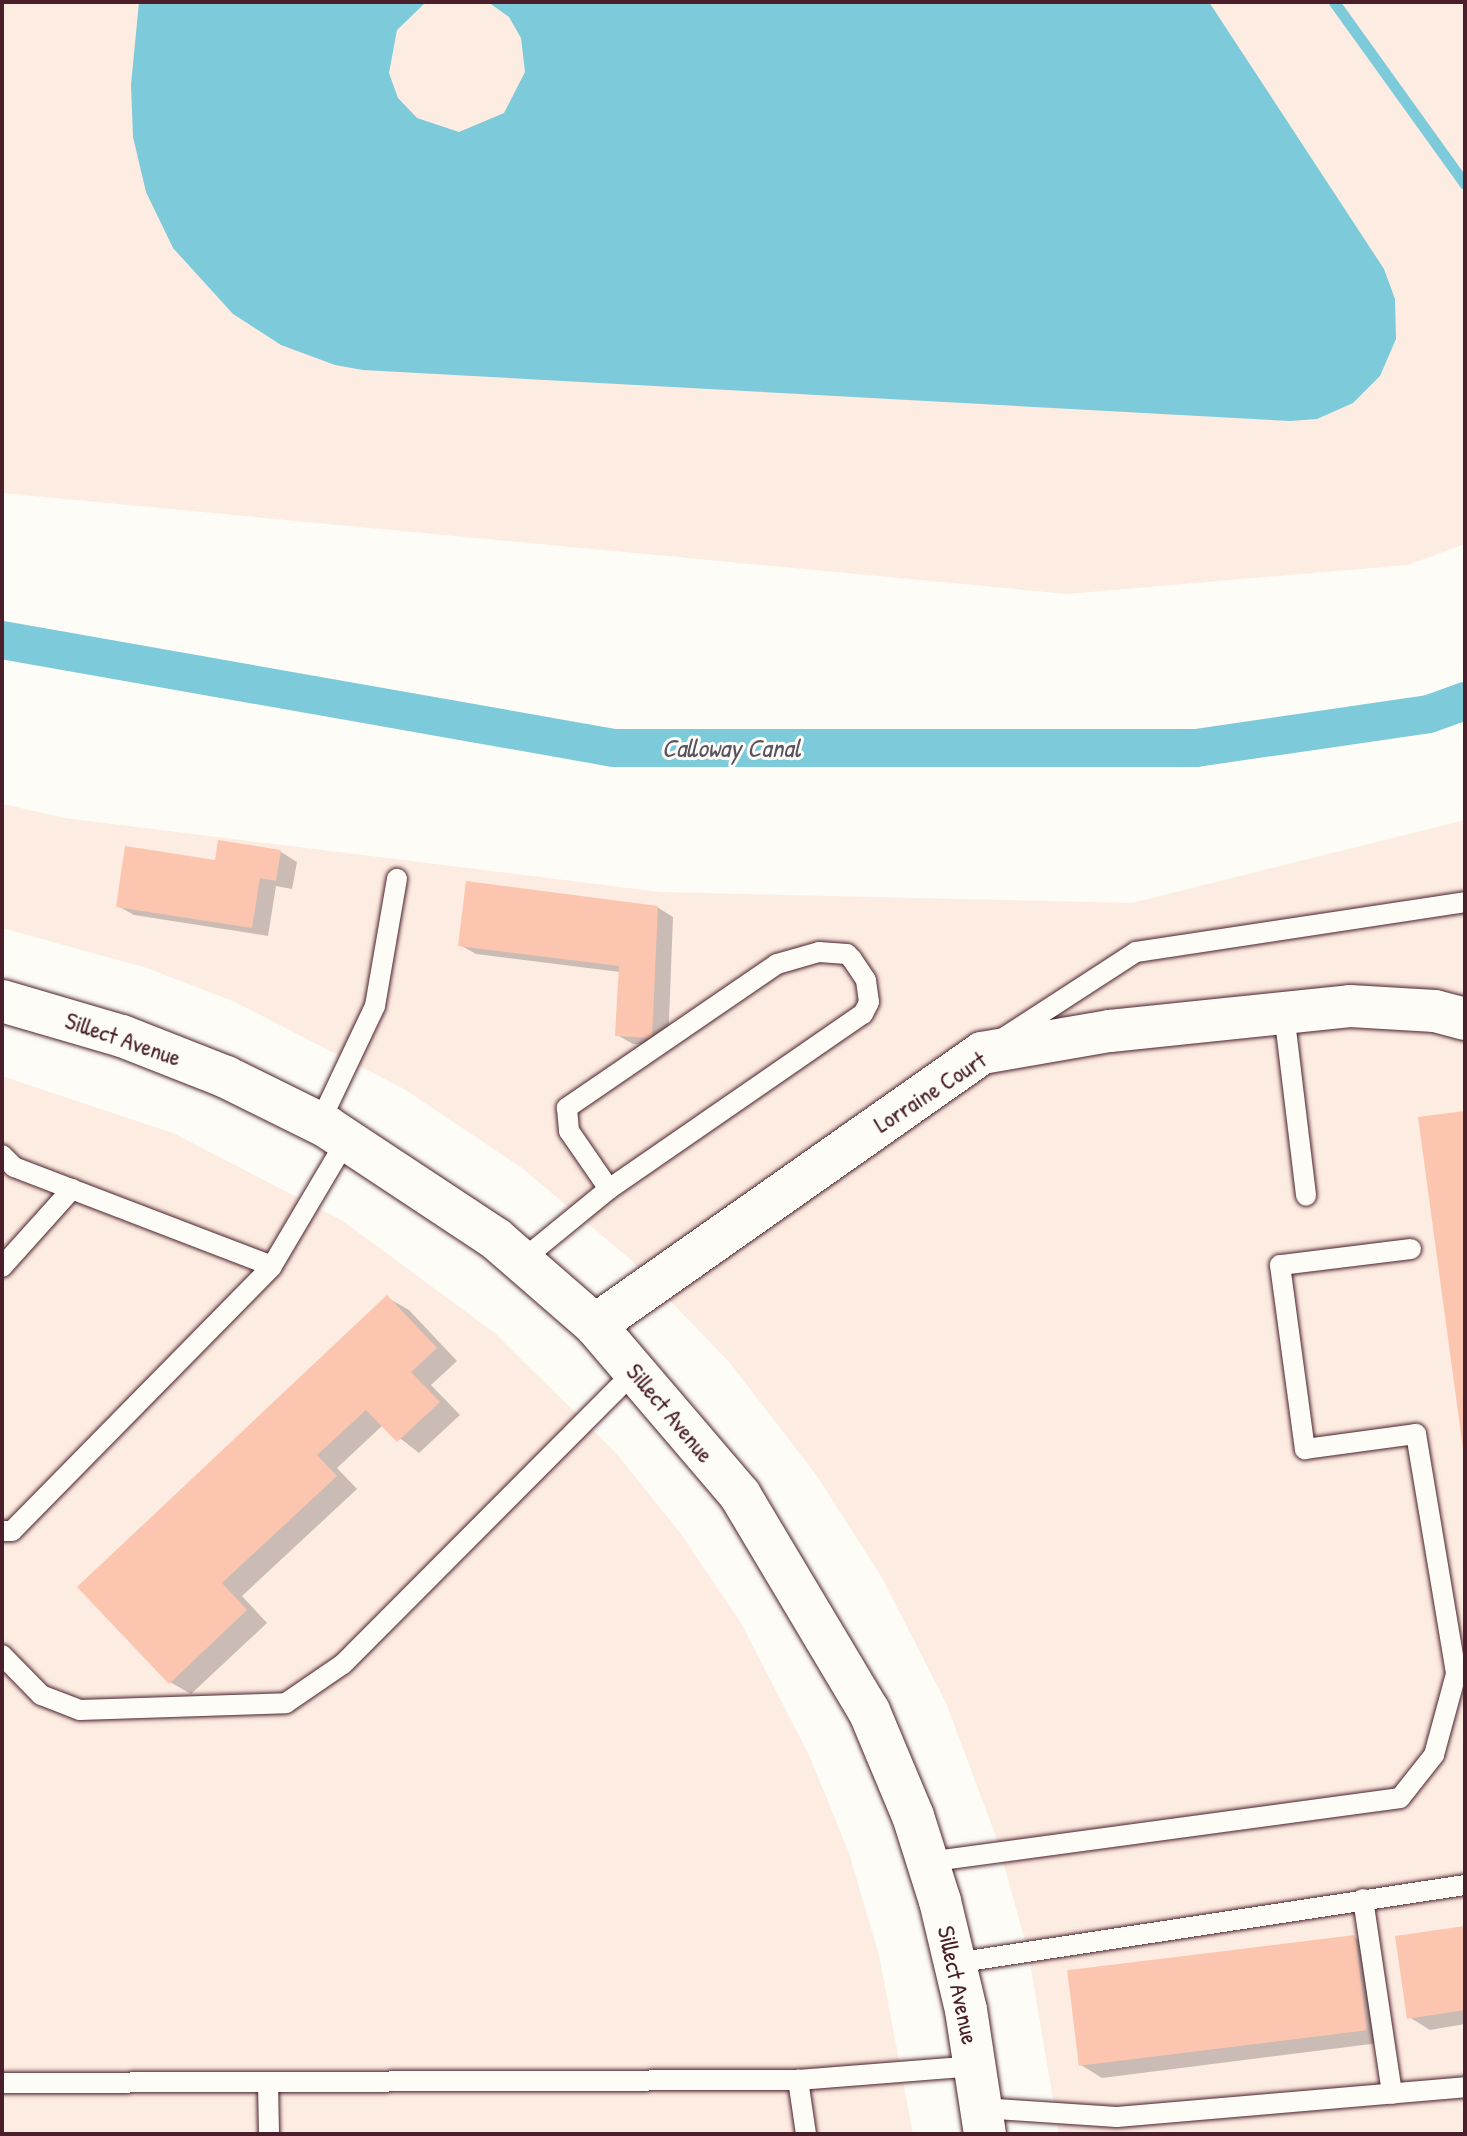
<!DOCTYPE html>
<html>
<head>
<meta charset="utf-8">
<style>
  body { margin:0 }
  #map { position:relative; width:1467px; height:2136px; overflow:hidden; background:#fdfcf7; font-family:"Patrick Hand",sans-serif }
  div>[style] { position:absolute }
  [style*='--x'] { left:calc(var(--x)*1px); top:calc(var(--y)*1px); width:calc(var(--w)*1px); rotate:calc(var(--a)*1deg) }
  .built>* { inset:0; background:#fdece1 }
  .water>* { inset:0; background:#7ccada }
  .shadow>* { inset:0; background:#0003 }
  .stream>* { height:11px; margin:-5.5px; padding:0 5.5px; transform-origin:5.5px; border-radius:5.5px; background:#7ccada }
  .canal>* { height:38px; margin:-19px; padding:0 19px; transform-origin:19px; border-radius:19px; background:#7ccada }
  .building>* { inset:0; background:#fcc5af; transform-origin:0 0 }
  .roads { filter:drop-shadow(0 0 2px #4a1f2b) drop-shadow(0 0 2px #4a1f2b) }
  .lane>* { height:20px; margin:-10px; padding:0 10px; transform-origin:10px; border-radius:10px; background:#fdfcf7 }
  .street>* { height:42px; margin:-21px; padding:0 21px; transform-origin:21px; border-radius:21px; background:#fdfcf7 }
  span { translate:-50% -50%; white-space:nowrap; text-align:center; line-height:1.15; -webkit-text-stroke:6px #fdfcf7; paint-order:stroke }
  .street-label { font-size:24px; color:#4a1f2b }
  .water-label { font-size:26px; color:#595260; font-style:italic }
  .frame { position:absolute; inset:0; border:4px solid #4a1f2b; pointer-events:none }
</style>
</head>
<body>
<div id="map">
  <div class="built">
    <i style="clip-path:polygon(2px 2px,1465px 2px,1465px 544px,1408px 565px,1067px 594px,2px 493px)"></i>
    <i style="clip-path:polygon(2px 804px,65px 818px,660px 892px,1132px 903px,1465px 820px,1465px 2134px,1059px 2134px,1028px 1951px,996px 1837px,946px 1703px,881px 1576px,817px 1476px,730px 1363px,631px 1260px,522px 1168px,404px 1089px,235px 1002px,147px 968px,2px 928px)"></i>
    <i style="clip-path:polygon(2px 1076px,173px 1133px,343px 1221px,496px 1334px,617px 1454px,681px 1534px,741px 1623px,809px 1755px,849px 1853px,879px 1955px,913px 2134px,2px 2134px)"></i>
  </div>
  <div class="water">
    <i style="clip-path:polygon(139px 2px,426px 2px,397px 30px,389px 73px,398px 98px,417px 118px,459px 132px,504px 113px,525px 72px,521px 38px,509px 17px,488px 2px,1209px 2px,1384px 269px,1395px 299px,1396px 339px,1380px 376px,1353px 403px,1317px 419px,1290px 421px,363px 370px,335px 365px,281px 345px,233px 314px,173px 248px,146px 192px,133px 137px,131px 85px)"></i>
  </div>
  <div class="shadow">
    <i style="clip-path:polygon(281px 852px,297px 862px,292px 889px,276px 886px,268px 936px,134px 915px,118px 906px)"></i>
    <i style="clip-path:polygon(657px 907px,673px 917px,668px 1046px,633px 1044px,617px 1035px,620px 972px,476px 954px,460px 945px)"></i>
    <i style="clip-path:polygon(388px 1298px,409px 1310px,457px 1361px,431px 1385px,460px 1415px,419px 1453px,383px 1425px,337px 1468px,357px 1489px,242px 1596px,267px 1623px,191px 1694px,170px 1682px,80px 1587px)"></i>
    <i style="clip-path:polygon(1465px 1928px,1465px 2024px,1430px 2030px,1409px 2017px)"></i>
    <i style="clip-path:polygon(1354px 1937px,1375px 1950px,1387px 2042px,1102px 2078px,1081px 2065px)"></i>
  </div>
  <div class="stream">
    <i style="--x:1334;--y:2;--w:224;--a:54.3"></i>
  </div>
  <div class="canal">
    <i style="--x:2;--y:640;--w:621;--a:10.01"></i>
    <i style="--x:614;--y:748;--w:582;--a:0"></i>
    <i style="--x:1196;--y:748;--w:235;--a:-8.3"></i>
    <i style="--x:1429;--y:714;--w:38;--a:-20"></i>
  </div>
  <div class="building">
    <i style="clip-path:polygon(218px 840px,281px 850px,276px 881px,260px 878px,252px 928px,116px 907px,125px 846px,215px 860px)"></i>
    <i style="clip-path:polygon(466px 881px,658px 906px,652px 1038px,615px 1036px,619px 966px,458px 946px)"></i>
    <i style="clip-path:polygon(1465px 1111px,1465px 1449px,1463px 1449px,1418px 1117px)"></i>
    <i style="clip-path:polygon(387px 1295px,437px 1348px,411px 1372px,440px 1402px,397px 1442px,366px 1410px,317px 1455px,337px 1476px,222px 1583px,247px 1610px,169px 1684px,77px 1587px)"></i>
    <i style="clip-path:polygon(1465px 1926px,1465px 2010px,1407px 2019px,1395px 1936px)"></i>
    <i style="left:1355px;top:1935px;width:96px;height:290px;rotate:83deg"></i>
  </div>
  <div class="roads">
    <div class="lane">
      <i style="--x:1284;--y:1013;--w:184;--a:83.1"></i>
      <i style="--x:1005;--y:1037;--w:156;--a:-33"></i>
      <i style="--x:1136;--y:952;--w:333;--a:-8.6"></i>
      <i style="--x:319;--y:1124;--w:131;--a:-64.6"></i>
      <i style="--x:375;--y:1006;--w:129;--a:-80.2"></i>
      <i style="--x:2;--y:1155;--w:17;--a:45"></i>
      <i style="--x:14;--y:1167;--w:276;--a:21"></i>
      <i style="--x:272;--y:1266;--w:147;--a:-59.4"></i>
      <i style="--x:1411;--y:1249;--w:132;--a:173"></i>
      <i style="--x:1280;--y:1265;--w:186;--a:82.3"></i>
      <i style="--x:1305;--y:1449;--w:112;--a:-7.7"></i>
      <i style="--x:1416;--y:1434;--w:243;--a:80.5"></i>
      <i style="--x:521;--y:1261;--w:114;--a:-39.3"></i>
      <i style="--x:609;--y:1189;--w:308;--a:-34.6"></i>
      <i style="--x:863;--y:1014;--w:13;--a:-63"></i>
      <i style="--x:869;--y:1002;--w:22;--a:-98"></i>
      <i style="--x:866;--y:980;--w:25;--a:-124"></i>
      <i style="--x:852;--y:959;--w:7;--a:-135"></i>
      <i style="--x:847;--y:954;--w:28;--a:-176"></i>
      <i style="--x:819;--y:952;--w:44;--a:164.1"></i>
      <i style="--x:777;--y:964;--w:255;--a:145.6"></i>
      <i style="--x:567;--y:1108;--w:23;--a:85"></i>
      <i style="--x:569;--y:1131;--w:70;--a:55.4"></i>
      <i style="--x:2;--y:1267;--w:105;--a:-48.1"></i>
      <i style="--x:2;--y:1531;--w:10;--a:0"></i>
      <i style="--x:12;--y:1531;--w:371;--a:-45.5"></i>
      <i style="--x:2;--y:1655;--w:56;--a:45.7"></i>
      <i style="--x:41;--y:1695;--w:42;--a:21"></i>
      <i style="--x:80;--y:1710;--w:206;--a:-1.9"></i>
      <i style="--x:286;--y:1703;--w:69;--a:-34.4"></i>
      <i style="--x:343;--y:1664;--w:414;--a:-45.1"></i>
      <i style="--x:927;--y:1862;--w:477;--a:-7.7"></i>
      <i style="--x:1400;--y:1798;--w:55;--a:-51.7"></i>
      <i style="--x:1434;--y:1755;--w:84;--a:-74.8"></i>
      <i style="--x:1456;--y:1674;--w:9;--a:-13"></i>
      <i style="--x:1363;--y:1899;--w:197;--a:81.5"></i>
      <i style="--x:955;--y:1963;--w:516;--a:-8.7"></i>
      <i style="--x:268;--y:2082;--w:52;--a:88.9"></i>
      <i style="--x:2;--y:2083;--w:796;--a:-0.22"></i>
      <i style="--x:981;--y:2108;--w:136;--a:3.8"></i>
      <i style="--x:1117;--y:2117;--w:349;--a:-4.9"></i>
      <i style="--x:806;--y:2134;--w:55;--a:-98.4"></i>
      <i style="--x:798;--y:2080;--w:178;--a:-4.5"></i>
    </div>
    <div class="street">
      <i style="--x:2;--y:1001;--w:125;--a:16.3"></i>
      <i style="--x:122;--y:1036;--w:112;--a:21.5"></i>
      <i style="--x:226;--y:1077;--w:113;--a:26.3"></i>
      <i style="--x:327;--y:1127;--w:203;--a:33.5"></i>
      <i style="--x:496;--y:1239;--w:131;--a:41"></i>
      <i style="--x:595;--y:1325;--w:223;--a:49.5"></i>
      <i style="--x:740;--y:1495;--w:252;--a:59.2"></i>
      <i style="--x:869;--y:1711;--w:114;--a:67.3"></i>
      <i style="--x:913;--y:1816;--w:89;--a:72.4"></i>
      <i style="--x:940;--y:1901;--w:112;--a:76.6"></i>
      <i style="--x:966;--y:2010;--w:125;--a:81.3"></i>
      <i style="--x:595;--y:1325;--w:473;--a:-35.1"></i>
      <i style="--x:982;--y:1053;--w:130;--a:-9.8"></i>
      <i style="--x:1110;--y:1031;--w:241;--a:-5.9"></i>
      <i style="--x:1350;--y:1006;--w:85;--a:3.4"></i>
      <i style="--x:1435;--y:1011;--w:31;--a:15"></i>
    </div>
  </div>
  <div class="street-label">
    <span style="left:123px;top:1039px;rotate:19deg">Sillect Avenue</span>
    <span style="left:930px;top:1092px;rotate:-33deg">Lorraine Court</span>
    <span style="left:670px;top:1413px;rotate:50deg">Sillect Avenue</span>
    <span style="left:958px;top:1985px;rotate:78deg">Sillect Avenue</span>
  </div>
  <div class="water-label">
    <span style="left:731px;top:748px">Calloway Canal</span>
  </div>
  <div class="frame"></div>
</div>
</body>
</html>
